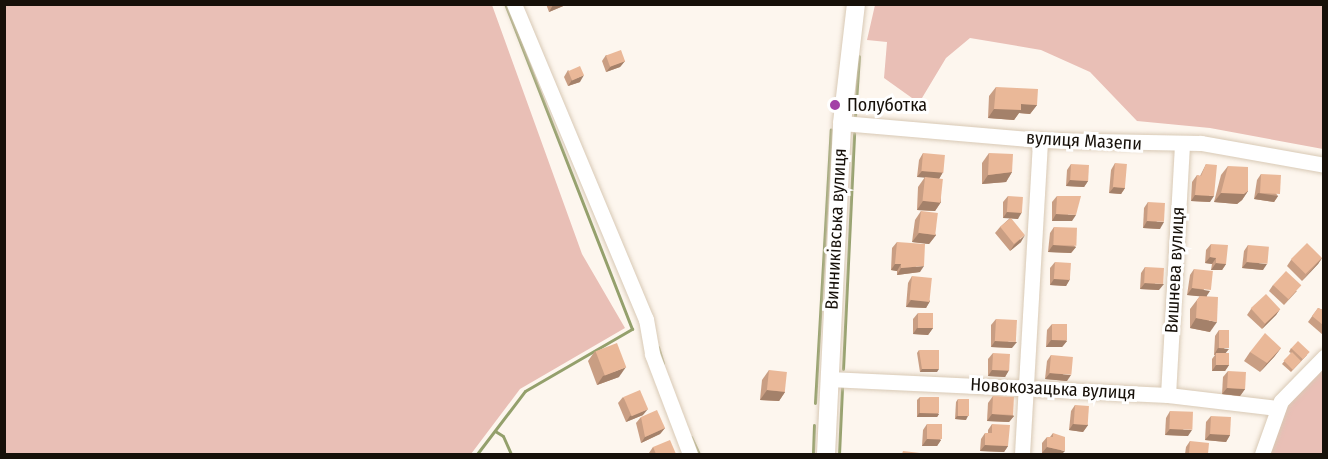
<!DOCTYPE html>
<html>
<head>
<meta charset="utf-8">
<style>
  body { margin:0 }
  #map { position:relative; width:1328px; height:459px; overflow:hidden; background:#fdf6ee; font-family:"Fira Sans Condensed",sans-serif }
  div>[style] { position:absolute }
  [style*='--x'] { left:calc(var(--x)*1px); top:calc(var(--y)*1px); width:calc(var(--w)*1px); rotate:calc(var(--a)*1deg) }
  .green>* { inset:0; background:#e9bfb6 }
  .stream>* { height:3px; margin:-1.5px; padding:0 1.5px; transform-origin:1.5px; border-radius:1.5px; background:#94a06c }
  .roads { filter:drop-shadow(0 0 2px #d8c9b5) drop-shadow(0 0 2px #d8c9b5) }
  .minor>* { height:15px; margin:-7.5px; padding:0 7.5px; transform-origin:7.5px; border-radius:7.5px; background:#fff }
  .major>* { height:18px; margin:-9px; padding:0 9px; transform-origin:9px; border-radius:9px; background:#fff }
  .wall>* { inset:0; background:#c99e83 }
  .shaded-wall>* { inset:0; background:#a4816a }
  .building>* { inset:0; background:#eab898; transform-origin:0 0 }
  .dots>* { width:16px; height:16px; translate:-50% -50%; box-sizing:border-box; border:3px solid #fff; border-radius:50% }
  span { translate:-50% -50%; white-space:nowrap; text-align:center; line-height:1.15; -webkit-text-stroke:6px #fff; paint-order:stroke }
  .poi-label { font-size:18px; color:#161009 }
  .left { translate:0 -50%; text-align:left }
  .street-label { font-size:18px; color:#161009 }
  .frame { position:absolute; inset:0; border:6px solid #161009; pointer-events:none }
</style>
</head>
<body>
<div id="map">
  <div class="green">
    <i style="clip-path:polygon(4px 5px,492px 5px,582px 254px,625px 328px,520px 389px,471px 454px,5px 454px)"></i>
    <i style="clip-path:polygon(875px 5px,1323px 5px,1323px 149px,1210px 128px,1137px 121px,1090px 72px,1041px 50px,970px 38px,946px 58px,919px 103px,884px 78px,887px 42px,867px 40px)"></i>
    <i style="clip-path:polygon(1323px 362px,1323px 454px,1264px 454px,1280px 406px)"></i>
  </div>
  <div class="stream">
    <i style="--x:855;--y:116;--w:60;--a:-86.2"></i>
    <i style="--x:658;--y:347;--w:17;--a:73"></i>
    <i style="--x:843;--y:369;--w:236;--a:-87.3"></i>
    <i style="--x:815;--y:403;--w:274;--a:-86.7"></i>
    <i style="--x:495;--y:431;--w:9;--a:32"></i>
    <i style="--x:503;--y:436;--w:20;--a:66"></i>
    <i style="--x:691;--y:437;--w:19;--a:65"></i>
    <i style="--x:477;--y:454;--w:79;--a:-52.7"></i>
    <i style="--x:525;--y:391;--w:124;--a:-30.1"></i>
    <i style="--x:632;--y:329;--w:349;--a:-111.3"></i>
    <i style="--x:813;--y:454;--w:29;--a:-88"></i>
    <i style="--x:839;--y:454;--w:67;--a:-87.4"></i>
  </div>
  <div class="roads">
    <div class="minor">
      <i style="--x:514;--y:4;--w:342;--a:67.3"></i>
      <i style="--x:646;--y:319;--w:36;--a:80"></i>
      <i style="--x:652;--y:354;--w:107;--a:69.2"></i>
      <i style="--x:842;--y:123;--w:199;--a:4.9"></i>
      <i style="--x:1040;--y:140;--w:161;--a:1.1"></i>
      <i style="--x:1201;--y:143;--w:125;--a:10.1"></i>
      <i style="--x:829;--y:379;--w:339;--a:2.7"></i>
      <i style="--x:1168;--y:395;--w:110;--a:6.8"></i>
      <i style="--x:1168;--y:395;--w:250;--a:-86.8"></i>
      <i style="--x:1022;--y:454;--w:315;--a:-86.7"></i>
      <i style="--x:1262;--y:454;--w:56;--a:-70.3"></i>
      <i style="--x:1281;--y:401;--w:62;--a:-45.7"></i>
    </div>
    <div class="major">
      <i style="--x:826;--y:454;--w:331;--a:-87.2"></i>
      <i style="--x:842;--y:123;--w:120;--a:-83.3"></i>
    </div>
  </div>
  <div class="wall">
    <i style="clip-path:polygon(546px 4px,568px 4px,549px 12px)"></i>
    <i style="clip-path:polygon(606px 55px,625px 61px,620px 67px,606px 72px,602px 61px)"></i>
    <i style="clip-path:polygon(568px 70px,580px 82px,568px 86px,564px 77px)"></i>
    <i style="clip-path:polygon(996px 87px,1037px 105px,1030px 114px,1019px 113px,1014px 120px,988px 118px,989px 96px)"></i>
    <i style="clip-path:polygon(923px 153px,943px 172px,939px 179px,941px 202px,935px 211px,917px 210px,918px 187px,925px 177px,917px 177px,919px 160px)"></i>
    <i style="clip-path:polygon(989px 153px,1012px 172px,1006px 182px,982px 184px,982px 163px)"></i>
    <i style="clip-path:polygon(1115px 163px,1125px 188px,1121px 194px,1109px 193px,1111px 170px)"></i>
    <i style="clip-path:polygon(1071px 164px,1088px 181px,1084px 187px,1066px 186px,1067px 170px)"></i>
    <i style="clip-path:polygon(1206px 164px,1210px 202px,1191px 201px,1192px 182px,1197px 175px,1200px 176px)"></i>
    <i style="clip-path:polygon(1228px 166px,1248px 191px,1242px 200px,1237px 204px,1214px 202px,1221px 175px)"></i>
    <i style="clip-path:polygon(1261px 174px,1278px 196px,1274px 202px,1254px 199px,1257px 180px)"></i>
    <i style="clip-path:polygon(1008px 196px,1018px 219px,1011px 218px,1021px 242px,1010px 251px,995px 233px,1000px 227px,1010px 218px,1003px 218px,1003px 202px)"></i>
    <i style="clip-path:polygon(1057px 196px,1072px 221px,1052px 221px,1052px 202px)"></i>
    <i style="clip-path:polygon(1148px 202px,1160px 229px,1143px 228px,1144px 208px)"></i>
    <i style="clip-path:polygon(921px 211px,936px 235px,929px 244px,912px 242px,915px 220px)"></i>
    <i style="clip-path:polygon(1054px 227px,1076px 247px,1071px 253px,1048px 252px,1050px 233px)"></i>
    <i style="clip-path:polygon(897px 242px,920px 272px,897px 275px,897px 271px,891px 270px,892px 248px)"></i>
    <i style="clip-path:polygon(1211px 244px,1226px 264px,1222px 270px,1211px 270px,1212px 264px,1205px 263px,1206px 250px)"></i>
    <i style="clip-path:polygon(1248px 245px,1263px 270px,1242px 268px,1244px 251px)"></i>
    <i style="clip-path:polygon(1322px 258px,1318px 264px,1302px 281px,1287px 266px,1291px 260px)"></i>
    <i style="clip-path:polygon(1055px 262px,1070px 279px,1066px 286px,1050px 285px,1050px 268px)"></i>
    <i style="clip-path:polygon(1145px 267px,1159px 290px,1140px 289px,1141px 273px)"></i>
    <i style="clip-path:polygon(1194px 269px,1207px 296px,1210px 332px,1190px 328px,1190px 309px,1200px 296px,1187px 295px,1190px 275px)"></i>
    <i style="clip-path:polygon(912px 276px,930px 301px,926px 308px,906px 307px,908px 283px)"></i>
    <i style="clip-path:polygon(1273px 285px,1297px 291px,1284px 305px,1269px 291px)"></i>
    <i style="clip-path:polygon(1318px 308px,1323px 310px,1323px 335px,1308px 322px)"></i>
    <i style="clip-path:polygon(1251px 309px,1280px 309px,1276px 315px,1262px 329px,1247px 315px)"></i>
    <i style="clip-path:polygon(918px 313px,933px 328px,928px 335px,913px 334px,913px 319px)"></i>
    <i style="clip-path:polygon(996px 319px,1012px 348px,991px 347px,991px 325px)"></i>
    <i style="clip-path:polygon(1052px 324px,1067px 341px,1062px 347px,1046px 347px,1047px 330px)"></i>
    <i style="clip-path:polygon(1219px 330px,1229px 365px,1225px 371px,1212px 371px,1212px 359px,1215px 355px,1214px 355px,1215px 336px)"></i>
    <i style="clip-path:polygon(1281px 348px,1274px 357px,1260px 372px,1244px 361px,1250px 352px)"></i>
    <i style="clip-path:polygon(1291px 348px,1307px 355px,1291px 372px,1282px 364px,1291px 353px,1289px 352px)"></i>
    <i style="clip-path:polygon(919px 350px,937px 372px,920px 372px,917px 353px)"></i>
    <i style="clip-path:polygon(595px 351px,619px 377px,597px 385px,588px 361px)"></i>
    <i style="clip-path:polygon(993px 353px,1009px 370px,1005px 377px,988px 376px,988px 359px)"></i>
    <i style="clip-path:polygon(1051px 355px,1067px 381px,1045px 379px,1047px 361px)"></i>
    <i style="clip-path:polygon(769px 370px,785px 392px,779px 401px,760px 400px,762px 380px)"></i>
    <i style="clip-path:polygon(1228px 371px,1245px 389px,1240px 396px,1222px 394px,1223px 377px)"></i>
    <i style="clip-path:polygon(993px 396px,1014px 416px,1009px 422px,987px 421px,988px 403px)"></i>
    <i style="clip-path:polygon(623px 397px,643px 415px,626px 422px,618px 403px)"></i>
    <i style="clip-path:polygon(920px 397px,939px 414px,937px 417px,917px 417px,917px 400px)"></i>
    <i style="clip-path:polygon(958px 399px,966px 420px,955px 419px,956px 402px)"></i>
    <i style="clip-path:polygon(1075px 405px,1088px 425px,1083px 432px,1069px 430px,1071px 411px)"></i>
    <i style="clip-path:polygon(1170px 411px,1188px 436px,1165px 435px,1166px 418px)"></i>
    <i style="clip-path:polygon(1211px 416px,1230px 435px,1226px 442px,1205px 440px,1206px 422px)"></i>
    <i style="clip-path:polygon(641px 417px,665px 428px,660px 434px,641px 443px,636px 423px)"></i>
    <i style="clip-path:polygon(927px 424px,941px 440px,937px 446px,922px 446px,923px 430px)"></i>
    <i style="clip-path:polygon(992px 424px,1008px 446px,1004px 452px,980px 451px,981px 439px,985px 433px,988px 433px,988px 430px)"></i>
    <i style="clip-path:polygon(1053px 433px,1062px 454px,1047px 454px,1042px 453px,1042px 443px,1047px 437px,1050px 437px)"></i>
    <i style="clip-path:polygon(1190px 441px,1208px 454px,1185px 454px,1186px 447px)"></i>
    <i style="clip-path:polygon(653px 447px,676px 454px,649px 454px,649px 453px)"></i>
  </div>
  <div class="shaded-wall">
    <i style="clip-path:polygon(556px 4px,568px 4px,549px 12px,553px 5px)"></i>
    <i style="clip-path:polygon(625px 61px,620px 67px,606px 72px,611px 66px)"></i>
    <i style="clip-path:polygon(584px 75px,580px 82px,568px 86px,572px 80px)"></i>
    <i style="clip-path:polygon(1021px 104px,1037px 105px,1030px 114px,1019px 113px,1014px 120px,988px 118px,994px 109px)"></i>
    <i style="clip-path:polygon(922px 171px,943px 172px,939px 179px,917px 177px)"></i>
    <i style="clip-path:polygon(1012px 172px,1006px 182px,982px 184px,988px 175px)"></i>
    <i style="clip-path:polygon(1070px 180px,1088px 181px,1084px 187px,1066px 186px)"></i>
    <i style="clip-path:polygon(1114px 187px,1125px 188px,1121px 194px,1109px 193px)"></i>
    <i style="clip-path:polygon(1248px 191px,1242px 200px,1237px 204px,1214px 202px,1221px 193px)"></i>
    <i style="clip-path:polygon(1258px 193px,1278px 196px,1274px 202px,1254px 199px)"></i>
    <i style="clip-path:polygon(1195px 195px,1214px 196px,1210px 202px,1191px 201px)"></i>
    <i style="clip-path:polygon(923px 201px,941px 202px,935px 211px,917px 210px)"></i>
    <i style="clip-path:polygon(1007px 212px,1022px 212px,1018px 219px,1003px 218px)"></i>
    <i style="clip-path:polygon(1056px 214px,1076px 215px,1072px 221px,1052px 221px)"></i>
    <i style="clip-path:polygon(1147px 221px,1164px 222px,1160px 229px,1143px 228px)"></i>
    <i style="clip-path:polygon(919px 233px,936px 235px,929px 244px,912px 242px)"></i>
    <i style="clip-path:polygon(1025px 235px,1021px 242px,1010px 251px,1014px 245px)"></i>
    <i style="clip-path:polygon(1053px 245px,1076px 247px,1071px 253px,1048px 252px)"></i>
    <i style="clip-path:polygon(1210px 257px,1216px 258px,1212px 264px,1205px 263px)"></i>
    <i style="clip-path:polygon(1322px 258px,1318px 264px,1302px 281px,1307px 275px)"></i>
    <i style="clip-path:polygon(1247px 262px,1267px 264px,1263px 270px,1242px 268px)"></i>
    <i style="clip-path:polygon(1216px 263px,1226px 264px,1222px 270px,1211px 270px)"></i>
    <i style="clip-path:polygon(895px 264px,901px 264px,897px 271px,891px 270px)"></i>
    <i style="clip-path:polygon(924px 266px,920px 272px,897px 275px,901px 268px)"></i>
    <i style="clip-path:polygon(1054px 279px,1070px 279px,1066px 286px,1050px 285px)"></i>
    <i style="clip-path:polygon(1145px 283px,1164px 284px,1159px 290px,1140px 289px)"></i>
    <i style="clip-path:polygon(1192px 288px,1210px 291px,1206px 297px,1187px 295px)"></i>
    <i style="clip-path:polygon(911px 300px,930px 301px,926px 308px,906px 307px)"></i>
    <i style="clip-path:polygon(1280px 309px,1276px 315px,1262px 329px,1266px 323px)"></i>
    <i style="clip-path:polygon(1196px 318px,1217px 322px,1210px 332px,1190px 328px)"></i>
    <i style="clip-path:polygon(917px 328px,933px 328px,928px 335px,913px 334px)"></i>
    <i style="clip-path:polygon(1051px 340px,1067px 341px,1062px 347px,1046px 347px)"></i>
    <i style="clip-path:polygon(995px 341px,1017px 342px,1012px 348px,991px 347px)"></i>
    <i style="clip-path:polygon(1218px 348px,1229px 349px,1224px 355px,1216px 353px,1214px 355px)"></i>
    <i style="clip-path:polygon(1281px 348px,1274px 357px,1260px 372px,1267px 363px)"></i>
    <i style="clip-path:polygon(1216px 365px,1229px 365px,1225px 371px,1212px 371px)"></i>
    <i style="clip-path:polygon(626px 367px,619px 377px,597px 385px,603px 376px)"></i>
    <i style="clip-path:polygon(922px 369px,939px 369px,937px 372px,920px 372px)"></i>
    <i style="clip-path:polygon(992px 370px,1009px 370px,1005px 377px,988px 376px)"></i>
    <i style="clip-path:polygon(1050px 373px,1071px 375px,1067px 381px,1045px 379px)"></i>
    <i style="clip-path:polygon(1227px 388px,1245px 389px,1240px 396px,1222px 394px)"></i>
    <i style="clip-path:polygon(767px 390px,785px 392px,779px 401px,760px 400px)"></i>
    <i style="clip-path:polygon(648px 409px,643px 415px,626px 422px,630px 416px)"></i>
    <i style="clip-path:polygon(919px 413px,939px 414px,937px 417px,917px 417px)"></i>
    <i style="clip-path:polygon(992px 414px,1014px 416px,1009px 422px,987px 421px)"></i>
    <i style="clip-path:polygon(957px 416px,968px 416px,966px 420px,955px 419px)"></i>
    <i style="clip-path:polygon(1073px 424px,1088px 425px,1083px 432px,1069px 430px)"></i>
    <i style="clip-path:polygon(665px 428px,660px 434px,641px 443px,645px 437px)"></i>
    <i style="clip-path:polygon(1170px 429px,1192px 430px,1188px 436px,1165px 435px)"></i>
    <i style="clip-path:polygon(1210px 434px,1230px 435px,1226px 442px,1205px 440px)"></i>
    <i style="clip-path:polygon(927px 439px,941px 440px,937px 446px,922px 446px)"></i>
    <i style="clip-path:polygon(985px 445px,1008px 446px,1004px 452px,980px 451px)"></i>
    <i style="clip-path:polygon(1047px 447px,1065px 451px,1062px 454px,1047px 454px,1042px 453px)"></i>
  </div>
  <div class="building">
    <i style="left:621px;top:50px;width:12px;height:16px;rotate:70deg"></i>
    <i style="left:580px;top:66px;width:10px;height:13px;rotate:66deg"></i>
    <i style="clip-path:polygon(996px 87px,1038px 89px,1037px 105px,1021px 104px,1021px 110px,994px 109px)"></i>
    <i style="left:923px;top:153px;width:22px;height:18px;rotate:5deg"></i>
    <i style="clip-path:polygon(989px 153px,1013px 154px,1012px 172px,988px 175px)"></i>
    <i style="left:1115px;top:163px;width:12px;height:24px;rotate:5deg"></i>
    <i style="left:1071px;top:164px;width:18px;height:16px;rotate:3deg"></i>
    <i style="clip-path:polygon(1206px 164px,1217px 165px,1214px 196px,1195px 195px,1197px 175px,1201px 176px)"></i>
    <i style="clip-path:polygon(1228px 166px,1248px 167px,1248px 191px,1244px 194px,1221px 193px)"></i>
    <i style="left:1261px;top:174px;width:20px;height:19px;rotate:3deg"></i>
    <i style="left:925px;top:177px;width:18px;height:24px;rotate:6deg"></i>
    <i style="left:1008px;top:196px;width:15px;height:16px;rotate:4deg"></i>
    <i style="clip-path:polygon(1057px 196px,1081px 196px,1076px 215px,1056px 214px)"></i>
    <i style="left:1148px;top:202px;width:17px;height:19px;rotate:3deg"></i>
    <i style="left:921px;top:211px;width:17px;height:22px;rotate:7deg"></i>
    <i style="left:1011px;top:218px;width:22px;height:14px;rotate:51deg"></i>
    <i style="left:1054px;top:227px;width:23px;height:18px;rotate:2deg"></i>
    <i style="clip-path:polygon(897px 242px,925px 244px,924px 266px,901px 268px,901px 264px,895px 264px)"></i>
    <i style="left:1307px;top:243px;width:21px;height:23px;rotate:45deg"></i>
    <i style="clip-path:polygon(1211px 244px,1228px 245px,1226px 264px,1216px 263px,1216px 258px,1210px 257px)"></i>
    <i style="left:1248px;top:245px;width:21px;height:17px;rotate:5deg"></i>
    <i style="left:1055px;top:262px;width:16px;height:17px;rotate:4deg"></i>
    <i style="left:1145px;top:267px;width:19px;height:16px;rotate:3deg"></i>
    <i style="left:1194px;top:269px;width:19px;height:19px;rotate:6deg"></i>
    <i style="left:1286px;top:271px;width:21px;height:19px;rotate:43deg"></i>
    <i style="left:912px;top:276px;width:20px;height:24px;rotate:6deg"></i>
    <i style="left:1266px;top:294px;width:21px;height:21px;rotate:47deg"></i>
    <i style="clip-path:polygon(1200px 296px,1218px 297px,1217px 322px,1196px 318px,1197px 300px)"></i>
    <i style="clip-path:polygon(1318px 308px,1323px 310px,1323px 325px,1312px 316px)"></i>
    <i style="left:918px;top:313px;width:15px;height:15px"></i>
    <i style="left:996px;top:319px;width:21px;height:22px;rotate:3deg"></i>
    <i style="left:1052px;top:324px;width:15px;height:16px"></i>
    <i style="left:1219px;top:330px;width:10px;height:18px"></i>
    <i style="clip-path:polygon(1265px 333px,1281px 348px,1267px 363px,1250px 352px)"></i>
    <i style="left:1298px;top:341px;width:16px;height:10px;rotate:43deg"></i>
    <i style="left:617px;top:343px;width:26px;height:23px;rotate:69deg"></i>
    <i style="clip-path:polygon(919px 350px,939px 350px,939px 369px,922px 369px)"></i>
    <i style="left:1292px;top:352px;width:13px;height:12px;rotate:45deg"></i>
    <i style="left:993px;top:353px;width:17px;height:17px;rotate:3deg"></i>
    <i style="left:1216px;top:353px;width:13px;height:12px"></i>
    <i style="left:1051px;top:355px;width:22px;height:18px;rotate:5deg"></i>
    <i style="left:769px;top:370px;width:18px;height:20px;rotate:6deg"></i>
    <i style="left:1228px;top:371px;width:18px;height:17px;rotate:3deg"></i>
    <i style="left:640px;top:390px;width:21px;height:18px;rotate:67deg"></i>
    <i style="left:993px;top:396px;width:21px;height:18px;rotate:3deg"></i>
    <i style="left:920px;top:397px;width:19px;height:16px"></i>
    <i style="left:958px;top:399px;width:11px;height:17px"></i>
    <i style="left:1075px;top:405px;width:14px;height:19px;rotate:4deg"></i>
    <i style="clip-path:polygon(657px 410px,665px 428px,645px 437px,641px 417px)"></i>
    <i style="left:1170px;top:411px;width:23px;height:18px;rotate:2deg"></i>
    <i style="left:1211px;top:416px;width:20px;height:18px;rotate:3deg"></i>
    <i style="left:927px;top:424px;width:15px;height:15px"></i>
    <i style="clip-path:polygon(992px 424px,1010px 425px,1008px 446px,985px 445px,985px 433px,992px 433px)"></i>
    <i style="clip-path:polygon(1053px 433px,1065px 437px,1065px 451px,1047px 447px,1047px 437px,1053px 437px)"></i>
    <i style="clip-path:polygon(670px 440px,676px 454px,656px 454px,653px 447px)"></i>
    <i style="clip-path:polygon(1190px 441px,1209px 443px,1208px 454px,1189px 454px)"></i>
    <i style="clip-path:polygon(903px 451px,920px 453px,920px 454px,902px 454px)"></i>
  </div>
  <div class="dots">
    <i style="left:835px;top:105px;background:#a340a6"></i>
  </div>
  <div class="poi-label">
    <span class="left" style="left:847px;top:105px">Полуботка</span>
  </div>
  <div class="street-label">
    <span style="left:1084px;top:141px;rotate:3deg">вулиця Мазепи</span>
    <span style="left:836px;top:229px;rotate:-87deg">Винниківська вулиця</span>
    <span style="left:1175px;top:270px;rotate:-87deg">Вишнева вулиця</span>
    <span style="left:1053px;top:389px;rotate:3deg">Новокозацька вулиця</span>
  </div>
  <div class="frame"></div>
</div>
</body>
</html>
